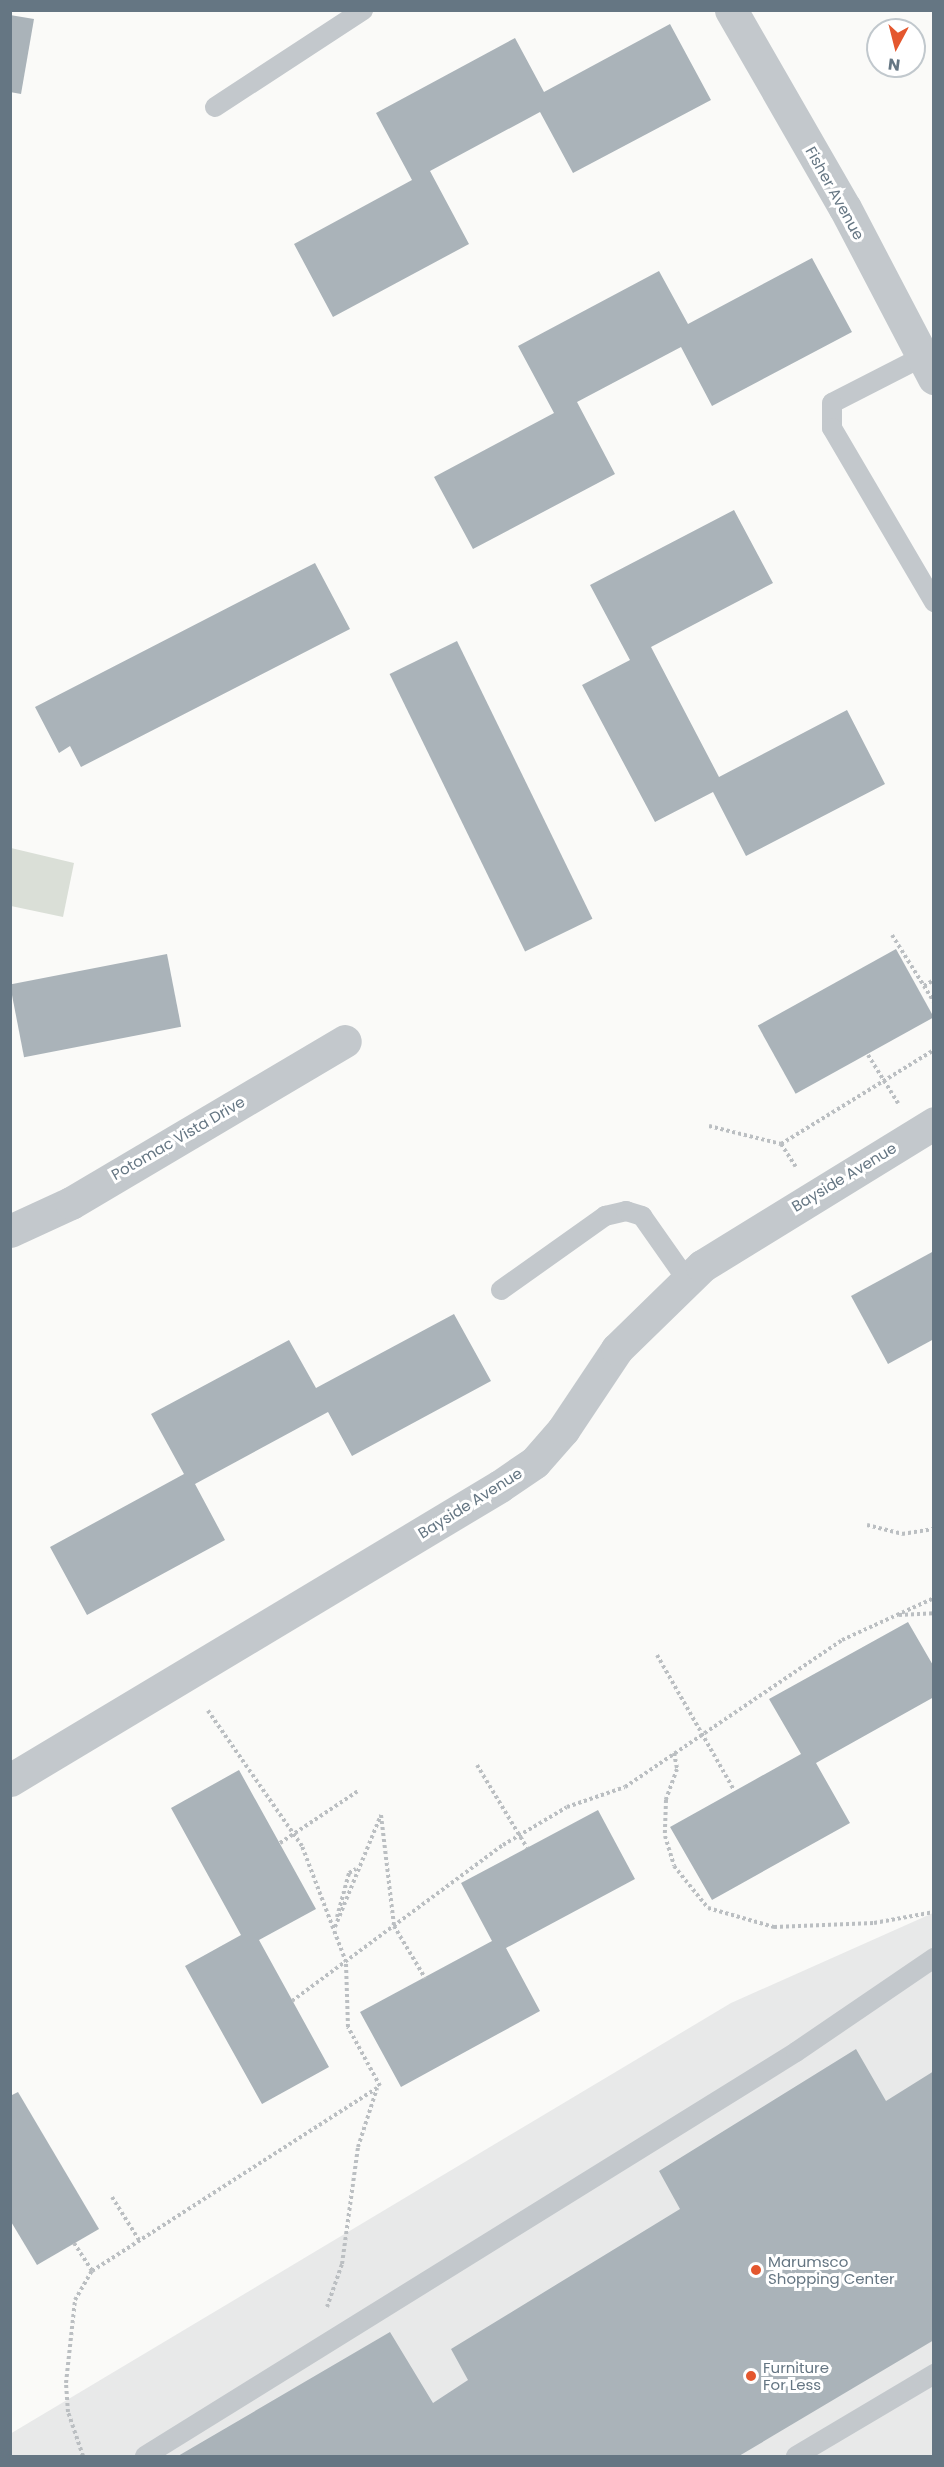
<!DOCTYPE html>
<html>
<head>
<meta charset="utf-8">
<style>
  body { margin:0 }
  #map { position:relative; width:944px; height:2467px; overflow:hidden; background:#fafaf8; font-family:Poppins,sans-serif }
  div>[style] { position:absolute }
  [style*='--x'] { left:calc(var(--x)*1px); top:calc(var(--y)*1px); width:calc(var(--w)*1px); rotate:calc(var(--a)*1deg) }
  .built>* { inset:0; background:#e8e9e9 }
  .green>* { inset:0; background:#dadfd7 }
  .building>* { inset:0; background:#aab3b9; transform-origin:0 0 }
  .path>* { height:4px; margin-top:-2px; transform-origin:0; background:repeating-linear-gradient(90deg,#bbbfc2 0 3px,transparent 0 6px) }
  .service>* { height:20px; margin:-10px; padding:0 10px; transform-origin:10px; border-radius:10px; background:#c3c8cc }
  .minor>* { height:33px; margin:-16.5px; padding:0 16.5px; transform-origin:16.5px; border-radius:16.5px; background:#c3c8cc }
  .dots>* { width:16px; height:16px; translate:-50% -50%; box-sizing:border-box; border:3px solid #fff; border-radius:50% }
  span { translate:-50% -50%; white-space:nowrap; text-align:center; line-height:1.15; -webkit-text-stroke:6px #fff; paint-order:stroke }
  .street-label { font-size:15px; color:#657683 }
  .poi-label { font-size:15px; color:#657683 }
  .left { translate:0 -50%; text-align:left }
  .frame { position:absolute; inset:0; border:12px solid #657683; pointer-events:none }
  .north { position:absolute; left:866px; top:18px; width:60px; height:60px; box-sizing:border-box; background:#fff; border:2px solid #c1c8cd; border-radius:50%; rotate:187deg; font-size:16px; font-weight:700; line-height:24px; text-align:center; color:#657683 }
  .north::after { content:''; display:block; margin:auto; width:21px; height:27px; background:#e4572e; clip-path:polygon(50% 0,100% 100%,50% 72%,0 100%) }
</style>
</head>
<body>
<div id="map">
  <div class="built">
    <i style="clip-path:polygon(933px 1913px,933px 2456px,11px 2456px,10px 2434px,731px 2003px)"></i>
  </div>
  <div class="green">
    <i style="clip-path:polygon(11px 848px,74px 863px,63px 917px,11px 906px)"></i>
  </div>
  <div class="building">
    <i style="clip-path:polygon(10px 15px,34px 19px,21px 94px,10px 92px)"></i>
    <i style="clip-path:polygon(670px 24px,711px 100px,573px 173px,540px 112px,430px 171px,469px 244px,333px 317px,294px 244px,412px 180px,376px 113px,515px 38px,544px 92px)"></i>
    <i style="clip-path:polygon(812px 258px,852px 332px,712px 406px,681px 347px,577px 402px,615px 474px,473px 549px,434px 477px,554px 413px,518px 346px,659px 271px,688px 324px)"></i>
    <i style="clip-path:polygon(734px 510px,773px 583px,651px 647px,719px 777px,847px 710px,885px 784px,746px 856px,713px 792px,655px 822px,582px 685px,630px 660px,590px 585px)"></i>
    <i style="clip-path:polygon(315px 563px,350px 629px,81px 767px,70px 746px,59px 753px,35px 707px)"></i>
    <i style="left:457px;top:641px;width:309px;height:75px;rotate:64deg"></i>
    <i style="left:896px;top:949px;width:78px;height:158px;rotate:61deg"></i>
    <i style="left:167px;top:954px;width:74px;height:160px;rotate:79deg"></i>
    <i style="clip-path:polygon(934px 1251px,934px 1339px,888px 1364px,851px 1296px)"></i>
    <i style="clip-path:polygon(454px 1314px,491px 1381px,352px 1456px,328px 1412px,195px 1484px,225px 1540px,87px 1615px,50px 1547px,184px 1474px,151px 1414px,289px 1340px,316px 1388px)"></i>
    <i style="clip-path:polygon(908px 1622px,934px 1667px,934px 1697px,816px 1763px,850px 1823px,712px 1900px,670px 1827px,801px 1754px,769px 1699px)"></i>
    <i style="clip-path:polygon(239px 1770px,316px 1909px,259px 1940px,329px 2067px,262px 2104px,185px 1966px,241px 1935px,171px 1808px)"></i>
    <i style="clip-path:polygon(598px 1810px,635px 1879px,506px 1948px,540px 2011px,401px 2087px,360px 2012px,492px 1941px,461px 1883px)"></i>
    <i style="clip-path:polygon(856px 2049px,886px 2101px,934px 2071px,934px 2340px,739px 2456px,178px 2456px,390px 2332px,433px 2403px,468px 2380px,451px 2349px,680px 2209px,659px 2171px)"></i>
    <i style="clip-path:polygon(18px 2092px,99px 2229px,37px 2265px,10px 2220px,10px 2096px)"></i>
  </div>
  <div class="path">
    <i style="--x:892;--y:935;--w:79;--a:57.9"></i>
    <i style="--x:924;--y:986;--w:12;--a:-31"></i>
    <i style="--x:868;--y:1055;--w:57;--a:58"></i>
    <i style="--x:709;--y:1126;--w:74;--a:14"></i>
    <i style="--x:781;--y:1144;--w:27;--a:57"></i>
    <i style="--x:781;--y:1144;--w:180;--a:-31.6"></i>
    <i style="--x:867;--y:1525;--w:36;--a:14"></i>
    <i style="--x:902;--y:1534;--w:32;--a:-9"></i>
    <i style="--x:899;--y:1615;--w:35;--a:-3"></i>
    <i style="--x:657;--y:1655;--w:155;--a:60.3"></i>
    <i style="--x:674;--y:1753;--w:16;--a:79"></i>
    <i style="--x:677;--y:1769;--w:33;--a:110"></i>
    <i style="--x:666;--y:1800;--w:36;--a:92"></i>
    <i style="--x:665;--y:1836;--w:31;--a:73"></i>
    <i style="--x:674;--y:1866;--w:54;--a:51"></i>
    <i style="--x:708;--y:1908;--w:69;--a:16.1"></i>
    <i style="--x:774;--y:1927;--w:100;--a:-2.3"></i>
    <i style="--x:874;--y:1923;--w:61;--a:-10.4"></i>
    <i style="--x:477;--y:1765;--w:97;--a:58.9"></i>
    <i style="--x:381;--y:1815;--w:112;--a:83.3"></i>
    <i style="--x:394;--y:1926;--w:61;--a:59.2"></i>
    <i style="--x:280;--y:1843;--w:94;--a:-33.7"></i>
    <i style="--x:337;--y:1917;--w:46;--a:-74.7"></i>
    <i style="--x:349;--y:1873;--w:8;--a:-30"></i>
    <i style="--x:335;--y:1927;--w:121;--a:-67.7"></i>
    <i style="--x:292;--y:2001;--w:262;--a:-36.5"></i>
    <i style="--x:503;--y:1845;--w:74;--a:-30.7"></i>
    <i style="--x:567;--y:1807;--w:61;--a:-19"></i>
    <i style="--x:625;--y:1787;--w:262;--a:-34.1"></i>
    <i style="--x:842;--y:1640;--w:101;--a:-24.5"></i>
    <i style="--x:112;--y:2197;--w:51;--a:57.9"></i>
    <i style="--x:74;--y:2243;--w:33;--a:57"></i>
    <i style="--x:92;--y:2271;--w:342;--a:-32.7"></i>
    <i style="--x:380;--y:2086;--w:67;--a:-118.5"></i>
    <i style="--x:348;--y:2027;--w:65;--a:-91.8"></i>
    <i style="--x:346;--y:1962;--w:124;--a:-110.8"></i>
    <i style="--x:302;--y:1846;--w:165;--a:-124.8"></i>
    <i style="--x:327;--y:2307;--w:46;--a:-70.8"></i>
    <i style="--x:342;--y:2264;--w:118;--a:-82.2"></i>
    <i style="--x:358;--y:2147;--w:62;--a:-72.1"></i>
    <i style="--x:83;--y:2456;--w:46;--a:-108.8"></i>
    <i style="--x:68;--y:2412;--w:29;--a:-94"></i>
    <i style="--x:66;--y:2383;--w:83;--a:-83.8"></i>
    <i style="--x:75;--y:2300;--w:34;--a:-60"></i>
  </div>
  <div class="service">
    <i style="--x:215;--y:107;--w:177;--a:-33.2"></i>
    <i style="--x:922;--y:357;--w:101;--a:152.9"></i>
    <i style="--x:832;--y:403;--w:25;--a:90"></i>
    <i style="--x:832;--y:428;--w:202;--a:59.6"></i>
    <i style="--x:501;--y:1290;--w:128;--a:-35.4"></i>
    <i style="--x:605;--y:1216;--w:22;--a:-13"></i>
    <i style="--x:626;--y:1211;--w:17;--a:17"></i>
    <i style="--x:642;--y:1216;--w:78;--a:54.9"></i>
    <i style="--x:145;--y:2456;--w:766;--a:-31.82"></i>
    <i style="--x:796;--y:2052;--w:167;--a:-34.3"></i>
    <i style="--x:796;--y:2456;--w:161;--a:-30.7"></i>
  </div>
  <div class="minor">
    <i style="--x:731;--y:10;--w:228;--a:60.1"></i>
    <i style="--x:845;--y:208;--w:192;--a:62.4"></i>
    <i style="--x:10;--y:1231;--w:67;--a:-24.7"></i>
    <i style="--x:71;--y:1203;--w:318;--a:-30.6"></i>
    <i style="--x:10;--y:1780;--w:571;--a:-30.96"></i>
    <i style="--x:500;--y:1486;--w:42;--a:-34.4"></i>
    <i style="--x:535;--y:1462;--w:43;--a:-48.8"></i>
    <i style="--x:563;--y:1430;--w:97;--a:-56.3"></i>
    <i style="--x:617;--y:1349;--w:119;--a:-44.3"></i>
    <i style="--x:702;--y:1266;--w:273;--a:-31.6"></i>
  </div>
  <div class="dots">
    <i style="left:756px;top:2270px;background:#e4572e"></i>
    <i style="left:751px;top:2376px;background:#e4572e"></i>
  </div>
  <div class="street-label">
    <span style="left:835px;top:193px;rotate:61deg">Fisher Avenue</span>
    <span style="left:178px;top:1138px;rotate:-30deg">Potomac Vista Drive</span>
    <span style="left:844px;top:1177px;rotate:-31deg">Bayside Avenue</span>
    <span style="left:470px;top:1503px;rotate:-32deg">Bayside Avenue</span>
  </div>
  <div class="poi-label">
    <span class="left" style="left:768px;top:2270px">Marumsco<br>Shopping Center</span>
    <span class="left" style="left:763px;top:2376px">Furniture<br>For Less</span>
  </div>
  <div class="frame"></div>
  <div class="north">N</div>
</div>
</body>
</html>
